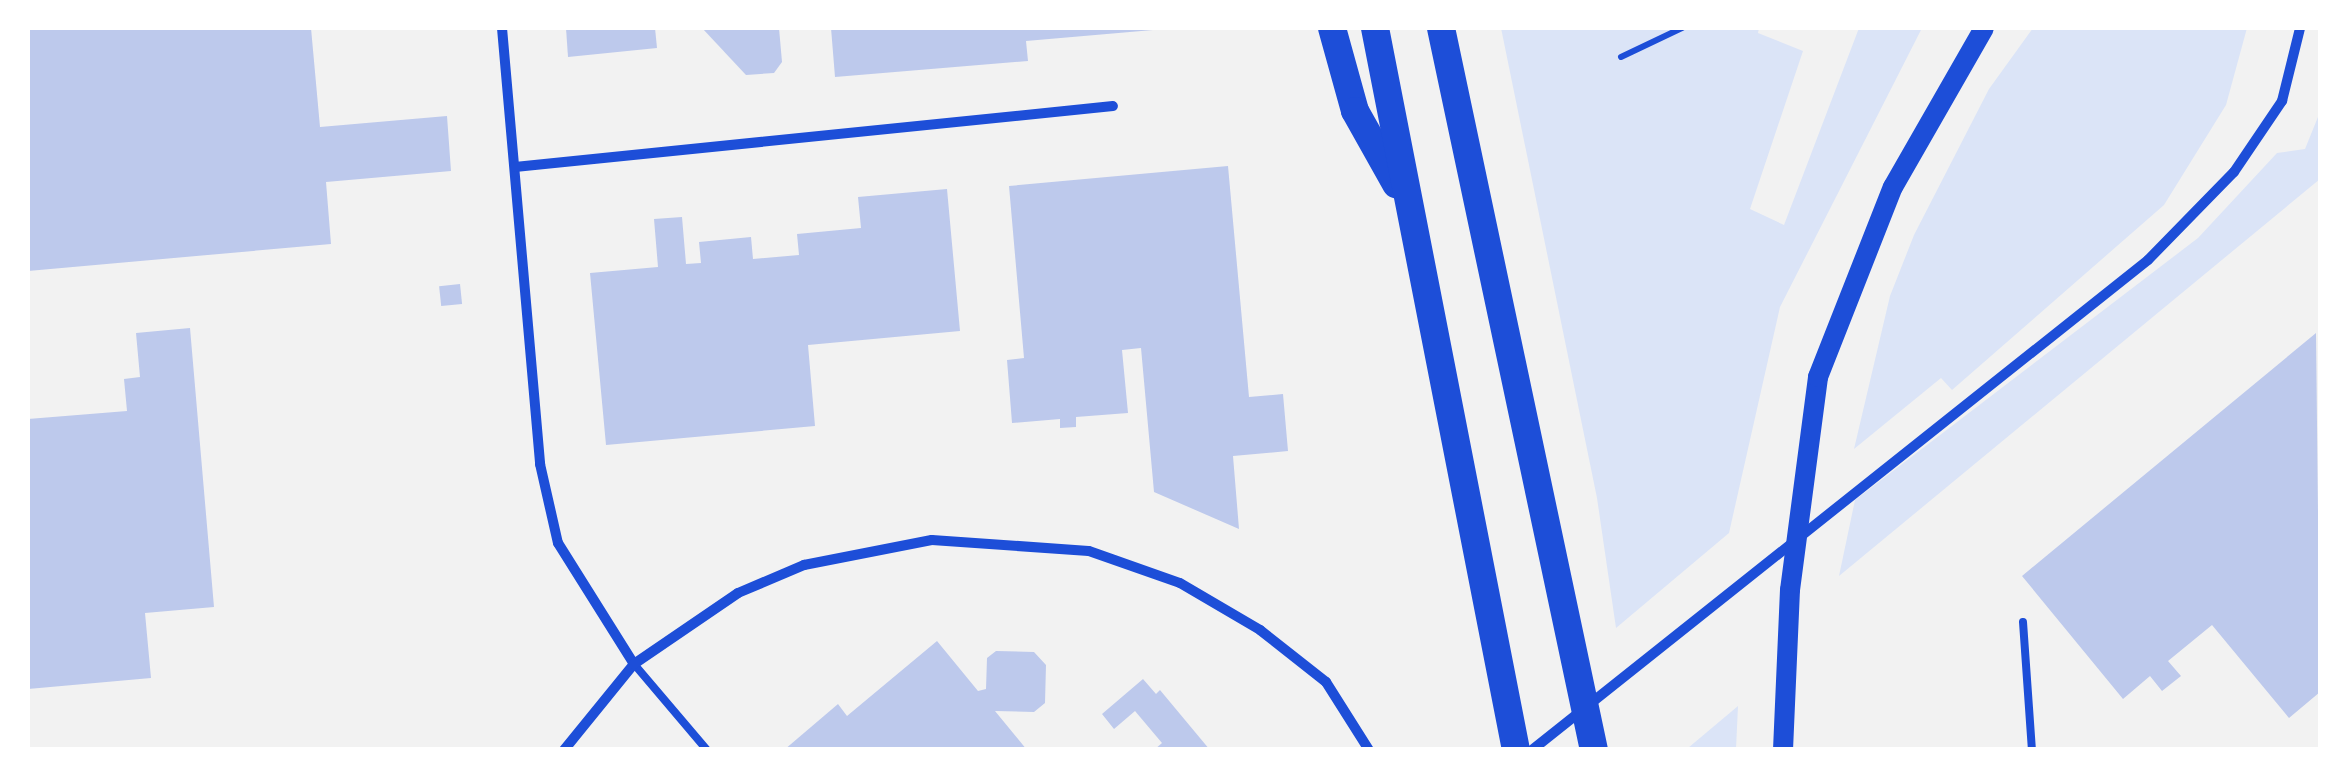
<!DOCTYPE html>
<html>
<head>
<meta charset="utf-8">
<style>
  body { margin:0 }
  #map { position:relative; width:2348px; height:777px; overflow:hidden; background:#f2f2f2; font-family:"Noto Sans",sans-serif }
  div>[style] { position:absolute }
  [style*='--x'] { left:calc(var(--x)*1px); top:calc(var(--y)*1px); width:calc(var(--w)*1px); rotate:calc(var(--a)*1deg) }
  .green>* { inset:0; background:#dbe4f7 }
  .building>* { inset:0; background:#bdc9ec; transform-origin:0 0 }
  .path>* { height:6px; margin:-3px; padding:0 3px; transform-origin:3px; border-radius:3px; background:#1d4ed8 }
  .service>* { height:8px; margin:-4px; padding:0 4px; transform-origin:4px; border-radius:4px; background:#1d4ed8 }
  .minor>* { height:10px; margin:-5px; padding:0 5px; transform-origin:5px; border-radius:5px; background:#1d4ed8 }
  .secondary>* { height:20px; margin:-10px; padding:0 10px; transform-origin:10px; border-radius:10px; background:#1d4ed8 }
  .trunk>* { height:28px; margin:-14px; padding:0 14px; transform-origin:14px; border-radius:14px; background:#1d4ed8 }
  span { translate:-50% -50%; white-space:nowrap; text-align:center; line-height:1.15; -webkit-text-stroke:10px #fff; paint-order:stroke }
  .frame { position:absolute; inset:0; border:30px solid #fff; pointer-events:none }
</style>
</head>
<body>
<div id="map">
  <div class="green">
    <i style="clip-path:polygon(1501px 28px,1759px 28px,1758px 33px,1803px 51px,1750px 209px,1784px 225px,1859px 28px,1922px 28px,1780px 307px,1729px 533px,1616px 628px,1597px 498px)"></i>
    <i style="clip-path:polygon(2033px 28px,2247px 28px,2226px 105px,2164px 205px,1952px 390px,1941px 378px,1854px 449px,1890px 296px,1914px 235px,1989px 89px)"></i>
    <i style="clip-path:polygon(2320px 112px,2320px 179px,1839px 576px,1855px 500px,2198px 238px,2277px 153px,2305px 149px)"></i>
    <i style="clip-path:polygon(1738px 706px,1736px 749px,1688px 749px,1688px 748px)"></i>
  </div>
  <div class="building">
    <i style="clip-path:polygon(28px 28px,311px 28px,320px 127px,447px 116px,451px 171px,326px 182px,331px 244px,28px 271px)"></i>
    <i style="clip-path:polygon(566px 28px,655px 28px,657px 48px,568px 57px)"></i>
    <i style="clip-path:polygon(702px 28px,779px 28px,782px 62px,774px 73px,746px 75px)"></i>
    <i style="clip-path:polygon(831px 28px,1153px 28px,1153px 30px,1026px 41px,1028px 61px,835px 77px)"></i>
    <i style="clip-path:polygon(1228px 166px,1249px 397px,1283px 394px,1288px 451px,1233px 456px,1239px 529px,1154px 492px,1141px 348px,1122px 350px,1128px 413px,1076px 417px,1076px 427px,1060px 428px,1060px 419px,1012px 423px,1007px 360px,1024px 358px,1009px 186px)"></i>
    <i style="clip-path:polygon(947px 189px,960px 331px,808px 345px,815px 426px,606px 445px,590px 273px,658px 267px,654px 219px,682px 217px,686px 264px,701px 263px,699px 242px,751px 237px,753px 259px,799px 255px,797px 234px,861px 228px,858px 197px)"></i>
    <i style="left:460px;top:284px;width:20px;height:21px;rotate:84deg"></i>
    <i style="clip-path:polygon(190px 328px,214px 607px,145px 613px,151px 678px,28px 689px,28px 419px,127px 411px,124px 379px,140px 377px,136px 333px)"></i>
    <i style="clip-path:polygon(2316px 333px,2320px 692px,2289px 718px,2212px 625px,2168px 661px,2181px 676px,2162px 691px,2150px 676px,2123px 699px,2022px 576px)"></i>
    <i style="clip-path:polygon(937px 641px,978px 691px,986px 689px,987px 658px,996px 651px,1034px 652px,1046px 665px,1045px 703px,1034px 712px,995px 711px,1027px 750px,784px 750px,838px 704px,847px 716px)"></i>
    <i style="clip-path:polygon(1143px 679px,1156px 694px,1160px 690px,1210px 750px,1154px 750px,1162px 743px,1135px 711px,1114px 729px,1102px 714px)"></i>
  </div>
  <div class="path">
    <i style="--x:1621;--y:57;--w:68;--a:-25.4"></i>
  </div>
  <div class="service">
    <i style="--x:2023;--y:622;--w:128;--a:86"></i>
    <i style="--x:634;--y:664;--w:113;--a:49.7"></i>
  </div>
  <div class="minor">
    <i style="--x:502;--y:28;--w:438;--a:85"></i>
    <i style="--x:540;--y:464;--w:81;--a:77.2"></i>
    <i style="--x:558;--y:543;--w:143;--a:57.9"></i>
    <i style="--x:515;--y:167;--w:601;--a:-5.82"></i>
    <i style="--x:564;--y:750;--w:111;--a:-50.9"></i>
    <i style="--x:634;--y:664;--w:126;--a:-34.3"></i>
    <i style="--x:738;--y:593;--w:72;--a:-23"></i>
    <i style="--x:804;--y:565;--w:130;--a:-11.1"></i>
    <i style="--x:932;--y:540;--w:157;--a:4"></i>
    <i style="--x:1089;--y:551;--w:96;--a:19.4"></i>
    <i style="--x:1180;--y:583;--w:93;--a:30.4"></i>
    <i style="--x:1260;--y:630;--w:84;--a:38.2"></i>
    <i style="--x:1326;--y:682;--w:80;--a:57.7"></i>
    <i style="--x:1532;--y:750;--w:787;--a:-38.5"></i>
    <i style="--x:2148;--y:260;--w:123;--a:-45.7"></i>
    <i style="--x:2234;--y:172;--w:86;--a:-55.9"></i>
    <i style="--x:2282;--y:101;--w:75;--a:-76.1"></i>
  </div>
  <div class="secondary">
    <i style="--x:1783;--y:750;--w:160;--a:-87.5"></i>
    <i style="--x:1790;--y:590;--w:215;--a:-82.5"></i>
    <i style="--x:1818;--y:377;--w:204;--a:-68.5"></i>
    <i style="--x:1893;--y:187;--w:183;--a:-60.2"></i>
  </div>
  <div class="trunk">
    <i style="--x:1332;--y:28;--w:86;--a:74.5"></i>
    <i style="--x:1355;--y:111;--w:84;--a:60.7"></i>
    <i style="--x:1375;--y:28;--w:736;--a:78.95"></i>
    <i style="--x:1441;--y:28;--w:738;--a:78.04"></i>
  </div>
  <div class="frame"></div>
</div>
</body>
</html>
